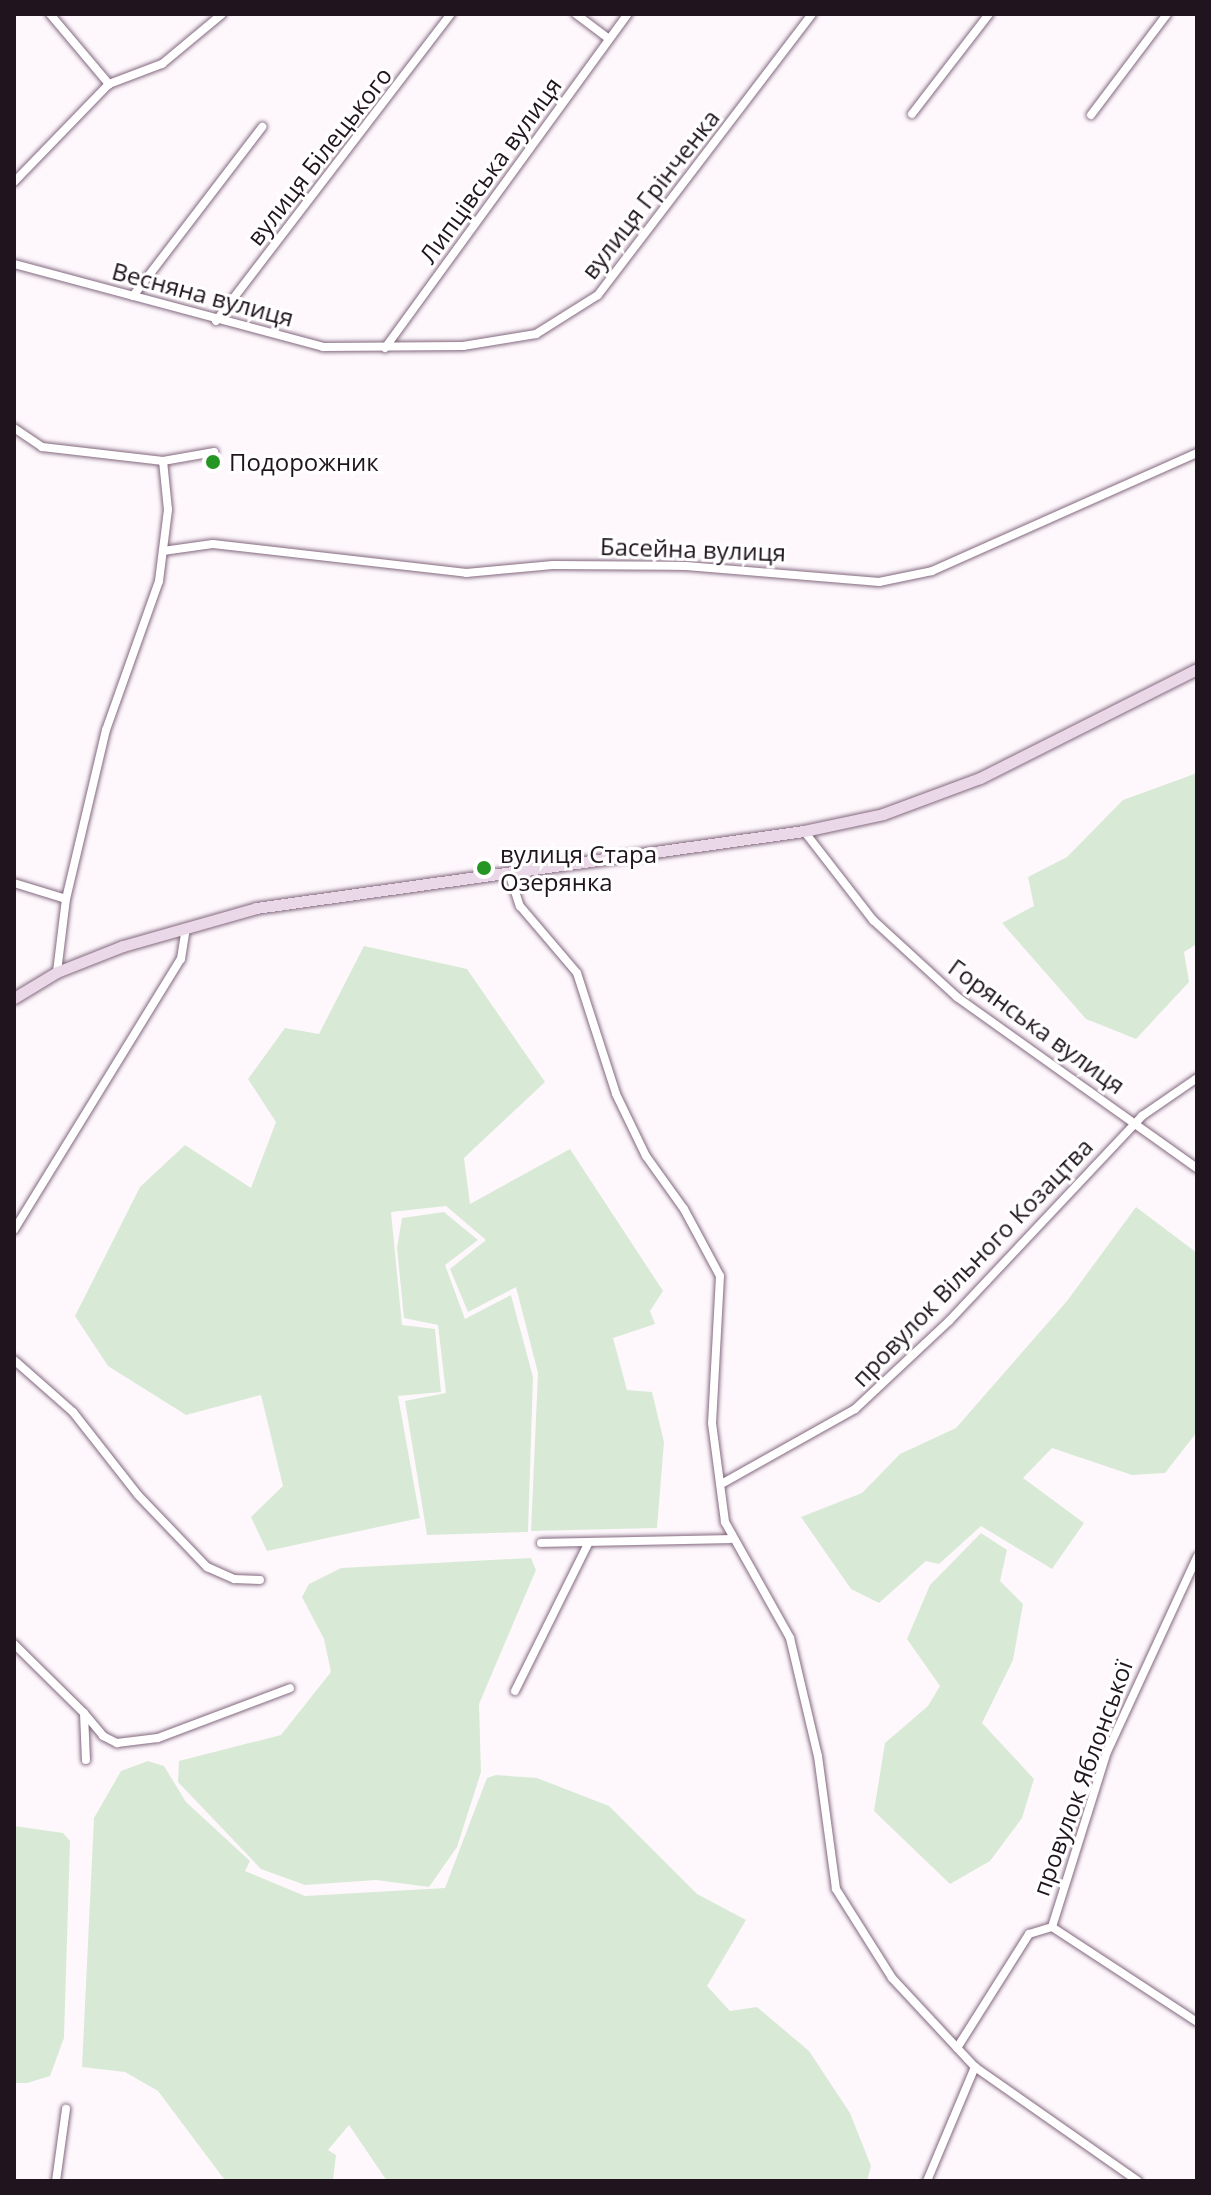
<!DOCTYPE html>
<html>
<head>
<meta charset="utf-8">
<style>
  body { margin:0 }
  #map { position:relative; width:1211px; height:2195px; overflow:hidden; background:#fef8fd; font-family:"Open Sans",sans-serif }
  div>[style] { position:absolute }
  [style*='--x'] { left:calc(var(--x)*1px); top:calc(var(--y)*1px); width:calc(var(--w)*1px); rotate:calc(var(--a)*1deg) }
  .green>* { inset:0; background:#d8ead6 }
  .roads { filter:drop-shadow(0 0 2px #83687e) drop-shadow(0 0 2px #83687e) }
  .minor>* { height:8px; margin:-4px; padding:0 4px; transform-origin:4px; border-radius:4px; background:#fff }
  .secondary>* { height:11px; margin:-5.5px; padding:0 5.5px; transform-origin:5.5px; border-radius:5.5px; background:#ead7e8 }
  .dots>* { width:22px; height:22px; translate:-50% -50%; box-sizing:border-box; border:4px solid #fff; border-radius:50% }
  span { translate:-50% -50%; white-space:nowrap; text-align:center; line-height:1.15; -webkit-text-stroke:6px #fff; paint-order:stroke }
  .street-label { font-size:24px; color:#20151e }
  .poi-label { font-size:24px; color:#20151e }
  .left { translate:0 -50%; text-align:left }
  .frame { position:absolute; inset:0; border:16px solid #20151e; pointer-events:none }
</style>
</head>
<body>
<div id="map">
  <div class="green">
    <i style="clip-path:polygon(1197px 773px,1197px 944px,1184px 952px,1189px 982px,1136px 1039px,1086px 1019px,1002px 923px,1034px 906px,1028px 877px,1067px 857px,1123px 800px)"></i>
    <i style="clip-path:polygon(364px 946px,467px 969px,545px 1082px,464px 1158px,470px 1204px,570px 1149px,663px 1291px,650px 1311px,655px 1324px,613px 1338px,627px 1390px,652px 1392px,664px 1442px,657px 1528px,531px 1531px,538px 1373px,516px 1287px,468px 1312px,450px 1269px,486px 1240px,446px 1206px,391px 1212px,402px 1325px,435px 1329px,441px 1392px,398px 1396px,420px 1518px,267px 1551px,251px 1517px,283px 1486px,261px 1395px,186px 1415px,108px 1366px,75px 1316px,140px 1187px,185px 1145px,251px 1188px,276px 1122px,248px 1079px,285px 1028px,319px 1034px)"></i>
    <i style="clip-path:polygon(1136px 1207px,1197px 1253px,1197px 1432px,1165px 1473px,1132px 1475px,1052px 1448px,1023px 1478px,1084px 1523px,1052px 1569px,981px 1526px,939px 1564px,926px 1561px,879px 1603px,851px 1589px,801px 1517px,862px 1493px,900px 1454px,956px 1428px,1067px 1301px)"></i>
    <i style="clip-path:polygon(444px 1212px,478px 1240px,445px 1265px,465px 1319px,511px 1295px,533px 1377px,528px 1532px,427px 1535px,405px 1401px,446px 1393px,438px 1325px,404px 1318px,397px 1248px,402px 1218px)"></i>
    <i style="clip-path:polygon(981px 1533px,1007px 1550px,1000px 1581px,1023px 1604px,1013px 1660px,982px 1723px,1034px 1779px,1022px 1818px,990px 1861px,950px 1884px,874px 1811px,885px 1743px,928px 1706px,940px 1686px,907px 1639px,930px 1585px)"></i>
    <i style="clip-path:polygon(531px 1558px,536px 1570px,479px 1704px,481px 1772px,457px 1847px,429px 1887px,376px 1880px,305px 1885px,261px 1869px,178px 1782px,179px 1761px,281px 1735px,331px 1672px,324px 1639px,302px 1597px,309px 1584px,341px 1568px)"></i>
    <i style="clip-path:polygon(148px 1761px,164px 1766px,186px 1802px,250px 1861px,245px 1871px,305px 1896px,445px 1888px,487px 1778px,496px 1775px,537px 1778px,609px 1806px,697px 1894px,746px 1920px,707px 1986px,730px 2011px,757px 2007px,809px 2051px,850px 2113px,871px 2166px,867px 2181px,387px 2181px,349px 2125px,328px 2150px,336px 2155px,333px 2181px,224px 2179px,158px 2091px,125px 2072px,82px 2067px,94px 1818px,121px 1771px)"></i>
    <i style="clip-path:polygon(14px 1826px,63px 1833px,70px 1841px,64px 2038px,50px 2076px,27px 2083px,14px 2083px)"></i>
  </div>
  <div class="roads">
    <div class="minor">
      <i style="--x:50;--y:14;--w:92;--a:49.9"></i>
      <i style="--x:576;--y:14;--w:41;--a:37.1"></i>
      <i style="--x:912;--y:114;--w:126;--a:-52.4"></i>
      <i style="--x:1091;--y:115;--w:126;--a:-53"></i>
      <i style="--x:14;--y:182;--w:136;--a:-45.9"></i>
      <i style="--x:109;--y:84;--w:57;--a:-20.7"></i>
      <i style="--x:162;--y:64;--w:78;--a:-39.8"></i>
      <i style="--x:14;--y:264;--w:320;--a:15"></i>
      <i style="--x:323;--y:347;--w:140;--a:-0.4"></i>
      <i style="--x:463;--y:346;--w:74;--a:-9.3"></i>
      <i style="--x:536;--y:334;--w:73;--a:-32.2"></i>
      <i style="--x:598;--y:295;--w:353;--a:-52.7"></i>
      <i style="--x:133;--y:296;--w:213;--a:-52.6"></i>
      <i style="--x:216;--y:321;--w:387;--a:-52.6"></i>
      <i style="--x:385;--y:348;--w:413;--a:-54"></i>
      <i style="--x:14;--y:428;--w:34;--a:34"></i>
      <i style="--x:42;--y:447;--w:122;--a:6.6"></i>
      <i style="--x:163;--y:461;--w:52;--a:-10"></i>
      <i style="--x:163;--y:551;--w:50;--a:-8"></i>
      <i style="--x:213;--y:544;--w:255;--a:6.5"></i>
      <i style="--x:466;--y:573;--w:87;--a:-5.3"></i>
      <i style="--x:553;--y:565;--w:133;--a:0.4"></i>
      <i style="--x:686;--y:566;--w:194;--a:4.7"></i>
      <i style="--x:879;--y:582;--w:54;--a:-11.7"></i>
      <i style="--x:932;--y:571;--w:290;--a:-24"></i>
      <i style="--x:804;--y:831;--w:113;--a:52.2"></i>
      <i style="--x:873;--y:920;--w:114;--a:42.5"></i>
      <i style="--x:957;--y:997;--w:295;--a:35.5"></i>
      <i style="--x:509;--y:873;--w:35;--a:72"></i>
      <i style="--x:520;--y:906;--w:88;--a:49.6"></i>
      <i style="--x:577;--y:973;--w:127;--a:72.1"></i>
      <i style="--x:616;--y:1094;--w:69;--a:64.2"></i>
      <i style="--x:646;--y:1156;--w:65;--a:54.4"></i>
      <i style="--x:684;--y:1209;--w:76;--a:61.8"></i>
      <i style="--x:720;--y:1276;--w:147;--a:93.1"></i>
      <i style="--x:712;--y:1423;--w:100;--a:82.5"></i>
      <i style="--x:725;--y:1522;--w:133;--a:60.7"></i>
      <i style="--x:790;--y:1638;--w:121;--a:76.7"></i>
      <i style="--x:818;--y:1756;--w:134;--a:82.3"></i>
      <i style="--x:836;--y:1889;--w:105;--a:57.8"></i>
      <i style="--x:892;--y:1978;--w:122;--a:47"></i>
      <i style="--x:975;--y:2067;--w:199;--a:35"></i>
      <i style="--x:14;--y:883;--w:54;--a:17.1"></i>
      <i style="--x:57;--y:972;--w:74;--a:-83"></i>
      <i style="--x:66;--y:899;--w:174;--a:-76.7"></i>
      <i style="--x:106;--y:730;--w:158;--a:-70.4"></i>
      <i style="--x:159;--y:581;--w:72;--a:-82.8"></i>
      <i style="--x:168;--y:510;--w:49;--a:-95.8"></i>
      <i style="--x:14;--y:1230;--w:318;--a:-58.4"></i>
      <i style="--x:181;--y:959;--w:31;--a:-81"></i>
      <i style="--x:14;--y:1360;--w:79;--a:41.4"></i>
      <i style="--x:73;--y:1412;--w:105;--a:51.9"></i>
      <i style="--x:138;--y:1495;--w:100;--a:46.2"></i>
      <i style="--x:207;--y:1567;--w:30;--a:24"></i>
      <i style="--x:234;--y:1579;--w:26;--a:2"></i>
      <i style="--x:723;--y:1483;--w:151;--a:-29.3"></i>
      <i style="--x:855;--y:1409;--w:129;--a:-43.1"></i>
      <i style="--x:949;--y:1321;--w:282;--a:-46.7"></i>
      <i style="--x:1142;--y:1116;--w:67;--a:-34.6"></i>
      <i style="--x:541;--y:1543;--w:189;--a:-1.2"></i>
      <i style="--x:14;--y:1644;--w:98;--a:44.6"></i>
      <i style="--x:84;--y:1713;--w:47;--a:87.6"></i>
      <i style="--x:515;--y:1691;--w:164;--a:-63.6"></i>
      <i style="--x:84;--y:1713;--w:30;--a:50"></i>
      <i style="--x:103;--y:1736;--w:16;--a:27"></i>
      <i style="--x:117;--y:1743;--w:41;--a:-7"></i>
      <i style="--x:158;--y:1738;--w:141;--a:-20.7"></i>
      <i style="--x:1052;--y:1927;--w:183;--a:-72.6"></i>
      <i style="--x:1107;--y:1752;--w:215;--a:-65.2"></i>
      <i style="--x:1052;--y:1927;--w:173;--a:33.2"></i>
      <i style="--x:957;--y:2048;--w:135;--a:-57.7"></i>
      <i style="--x:1029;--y:1934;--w:24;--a:-17"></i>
      <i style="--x:56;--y:2181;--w:73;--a:-82.1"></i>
      <i style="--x:927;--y:2181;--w:124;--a:-67.2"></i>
    </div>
    <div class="secondary">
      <i style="--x:14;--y:998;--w:50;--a:-31.2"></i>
      <i style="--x:57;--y:972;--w:71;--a:-21.5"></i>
      <i style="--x:123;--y:946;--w:138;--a:-15.9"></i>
      <i style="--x:256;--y:908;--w:553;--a:-8"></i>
      <i style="--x:804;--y:831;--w:81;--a:-12.1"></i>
      <i style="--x:883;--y:814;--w:103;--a:-20.4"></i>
      <i style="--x:980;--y:778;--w:243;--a:-26.7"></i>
    </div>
  </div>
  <div class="dots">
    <i style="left:213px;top:462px;background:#259623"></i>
    <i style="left:484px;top:868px;background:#259623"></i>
  </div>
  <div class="street-label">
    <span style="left:319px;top:156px;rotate:-52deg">вулиця Білецького</span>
    <span style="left:490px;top:170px;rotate:-54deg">Липцівська вулиця</span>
    <span style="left:650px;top:194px;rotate:-52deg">вулиця Грінченка</span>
    <span style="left:203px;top:294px;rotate:15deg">Весняна вулиця</span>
    <span style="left:693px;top:549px;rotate:2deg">Басейна вулиця</span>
    <span style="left:1037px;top:1026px;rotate:36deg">Горянська вулиця</span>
    <span style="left:972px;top:1262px;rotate:-46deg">провулок Вільного Козацтва</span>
    <span style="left:1082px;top:1778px;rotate:-70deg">провулок Яблонської</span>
  </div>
  <div class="poi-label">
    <span class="left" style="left:229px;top:462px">Подорожник</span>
    <span class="left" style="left:500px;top:868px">вулиця Стара<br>Озерянка</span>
  </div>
  <div class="frame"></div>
</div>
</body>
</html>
